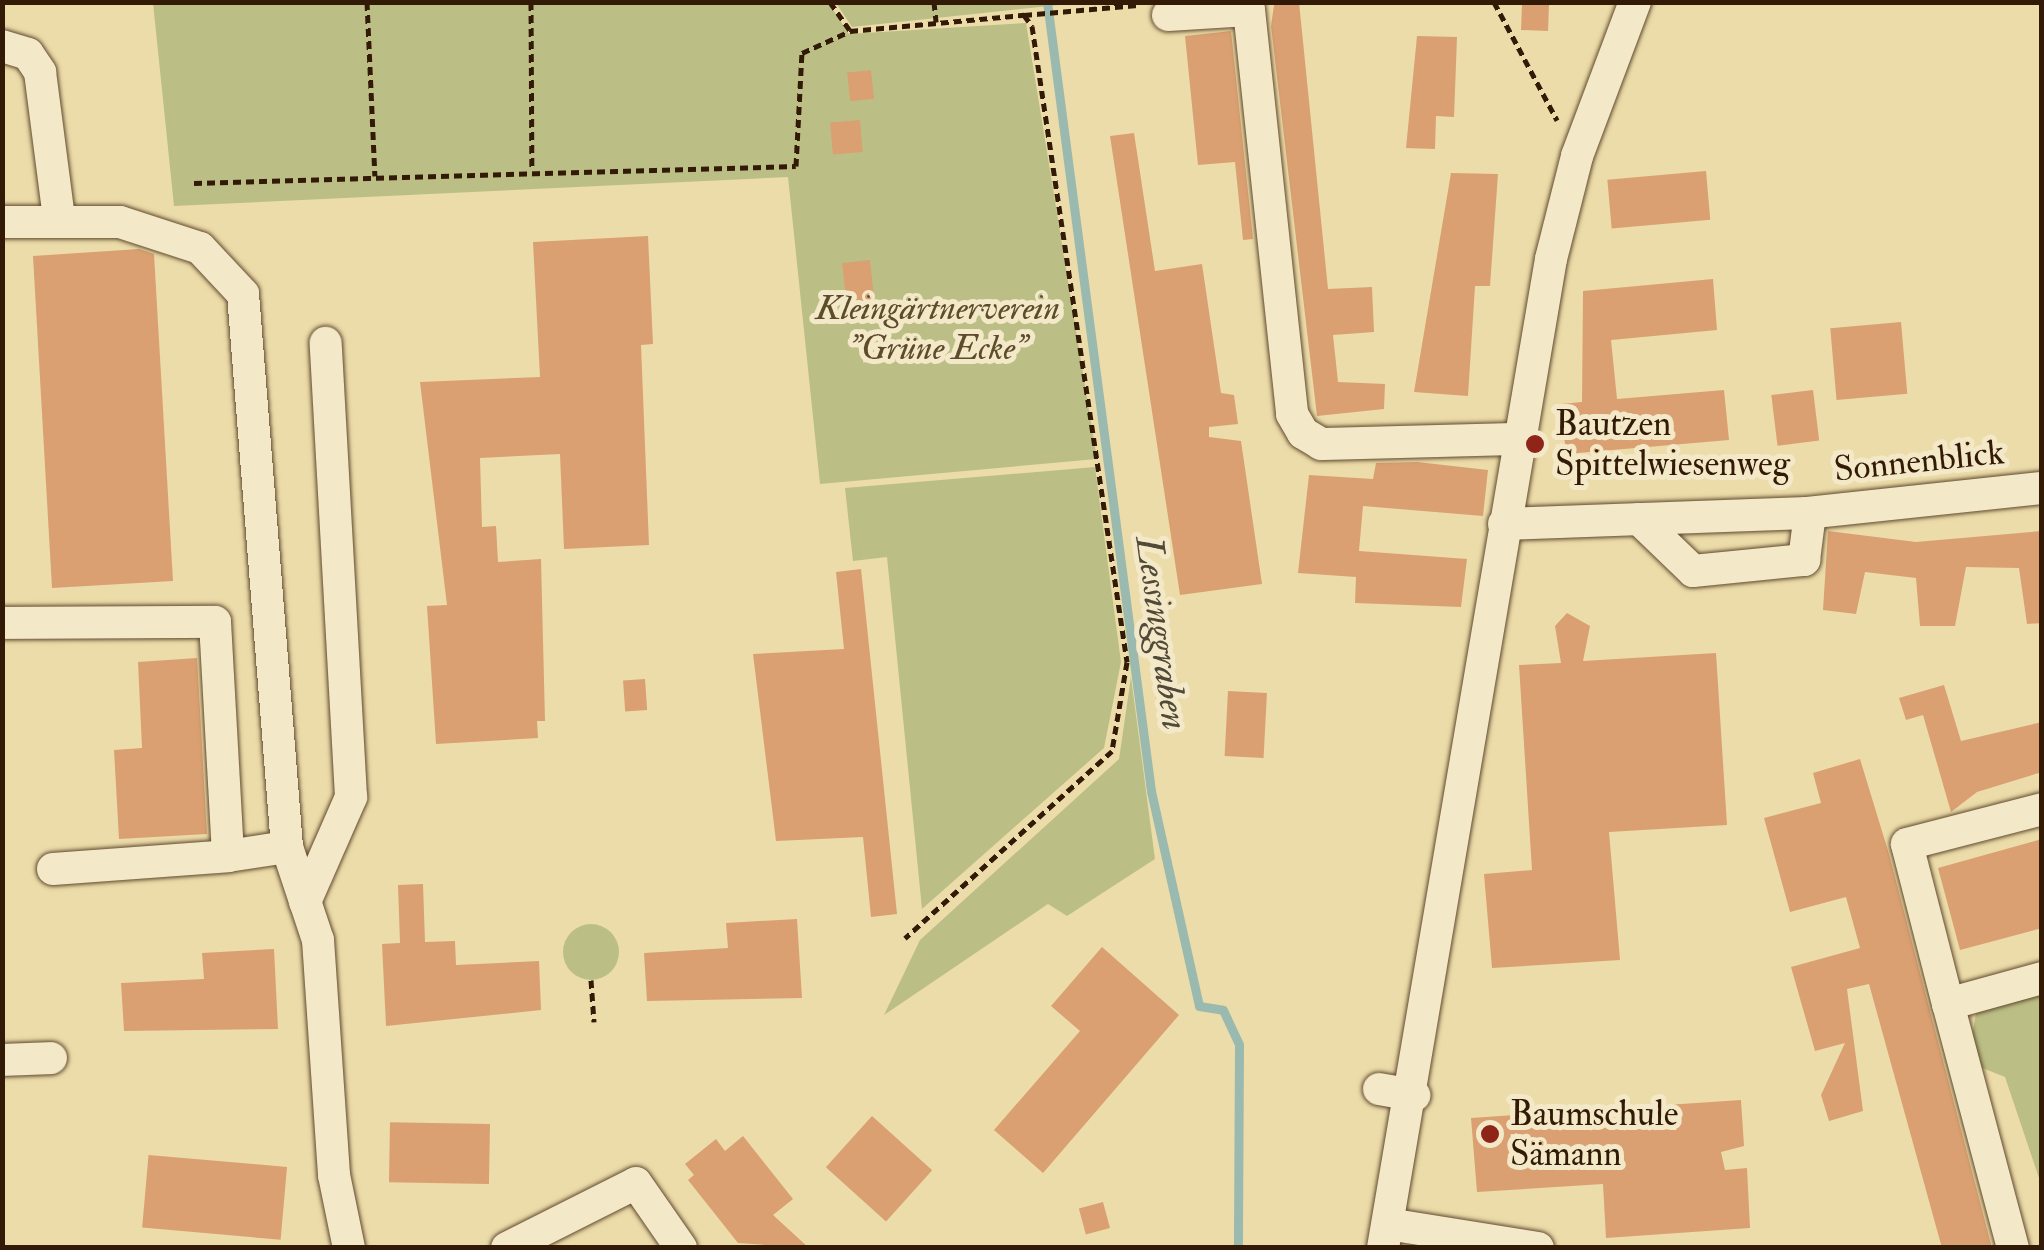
<!DOCTYPE html>
<html>
<head>
<meta charset="utf-8">
<style>
  body { margin:0 }
  #map { position:relative; width:2044px; height:1250px; overflow:hidden; background:#ecdca9; font-family:"IM FELL Double Pica",serif }
  div>[style] { position:absolute }
  [style*='--x'] { left:calc(var(--x)*1px); top:calc(var(--y)*1px); width:calc(var(--w)*1px); rotate:calc(var(--a)*1deg) }
  .green>* { inset:0; background:#bcbf85 }
  .round { border-radius:50% }
  .stream>* { height:9px; margin:-4.5px; padding:0 4.5px; transform-origin:4.5px; border-radius:4.5px; background:#9abab0 }
  .building>* { inset:0; background:#daa071; transform-origin:0 0 }
  .path>* { height:5px; margin-top:-2.5px; transform-origin:0; background:repeating-linear-gradient(90deg,#331a06 0 8px,transparent 0 13px) }
  .roads { filter:drop-shadow(0 0 2px #614a2f) drop-shadow(0 0 2px #614a2f) }
  .minor>* { height:32px; margin:-16px; padding:0 16px; transform-origin:16px; border-radius:16px; background:#f3e8c7 }
  .dots>* { width:28px; height:28px; translate:-50% -50%; box-sizing:border-box; border:5px solid #f3e8c7; border-radius:50% }
  span { translate:-50% -50%; white-space:nowrap; text-align:center; line-height:1.15; -webkit-text-stroke:10px #f3e8c7; paint-order:stroke }
  .park-label { font-size:35px; color:#5c4c2c; font-style:italic }
  .poi-label { font-size:35px; color:#331a06 }
  .left { translate:0 -50%; text-align:left }
  .street-label { font-size:35px; color:#331a06 }
  .water-label { font-size:38px; color:#524a39; font-style:italic }
  .frame { position:absolute; inset:0; border:5px solid #331a06; pointer-events:none }
</style>
</head>
<body>
<div id="map">
  <div class="green">
    <i style="clip-path:polygon(828px 2px,849px 34px,1026px 23px,1097px 459px,820px 484px,788px 177px,174px 206px,153px 3px)"></i>
    <i style="clip-path:polygon(836px 3px,836px 2px,1078px 3px,852px 27px)"></i>
    <i style="clip-path:polygon(1095px 467px,1121px 662px,1104px 748px,922px 909px,887px 557px,853px 561px,845px 488px)"></i>
    <i style="clip-path:polygon(1131px 677px,1155px 859px,1067px 916px,1048px 904px,884px 1015px,920px 940px,1119px 759px)"></i>
    <i class="round" style="left:563px;top:924px;width:56px;height:56px"></i>
    <i style="clip-path:polygon(2041px 989px,2041px 1184px,2005px 1077px,1980px 1067px,1972px 1037px,1977px 1007px)"></i>
  </div>
  <div class="stream">
    <i style="--x:1047;--y:2;--w:796;--a:82.49"></i>
    <i style="--x:1151;--y:791;--w:220;--a:77.4"></i>
    <i style="--x:1199;--y:1006;--w:24;--a:9"></i>
    <i style="--x:1223;--y:1010;--w:38;--a:65"></i>
    <i style="--x:1239;--y:1045;--w:203;--a:90.3"></i>
  </div>
  <div class="building">
    <i style="clip-path:polygon(1299px 2px,1328px 289px,1372px 287px,1374px 332px,1333px 335px,1338px 382px,1385px 384px,1384px 409px,1317px 416px,1271px 26px,1274px 5px)"></i>
    <i style="left:1522px;top:3px;width:27px;height:27px;rotate:2deg"></i>
    <i style="clip-path:polygon(1231px 31px,1253px 239px,1243px 240px,1235px 162px,1198px 165px,1185px 36px)"></i>
    <i style="clip-path:polygon(1417px 36px,1457px 37px,1454px 117px,1436px 116px,1435px 149px,1406px 148px)"></i>
    <i style="left:871px;top:70px;width:29px;height:24px;rotate:84deg"></i>
    <i style="left:860px;top:120px;width:32px;height:30px;rotate:85deg"></i>
    <i style="clip-path:polygon(1134px 133px,1155px 271px,1202px 264px,1221px 393px,1234px 395px,1238px 424px,1209px 427px,1209px 437px,1241px 441px,1262px 584px,1180px 595px,1110px 136px)"></i>
    <i style="left:1706px;top:171px;width:49px;height:99px;rotate:85deg"></i>
    <i style="clip-path:polygon(1451px 173px,1498px 174px,1490px 286px,1475px 286px,1468px 396px,1414px 392px)"></i>
    <i style="clip-path:polygon(648px 236px,653px 344px,641px 345px,649px 545px,564px 549px,560px 454px,480px 458px,482px 527px,496px 526px,498px 562px,541px 559px,545px 721px,537px 721px,538px 738px,436px 744px,427px 606px,447px 605px,420px 382px,540px 377px,533px 242px)"></i>
    <i style="clip-path:polygon(139px 249px,154px 254px,173px 581px,52px 588px,33px 256px)"></i>
    <i style="left:870px;top:260px;width:44px;height:28px;rotate:84deg"></i>
    <i style="clip-path:polygon(1713px 279px,1717px 330px,1611px 340px,1617px 399px,1724px 390px,1729px 440px,1566px 454px,1561px 404px,1582px 402px,1583px 291px)"></i>
    <i style="left:1901px;top:322px;width:72px;height:71px;rotate:85deg"></i>
    <i style="left:1813px;top:390px;width:51px;height:42px;rotate:83deg"></i>
    <i style="clip-path:polygon(1417px 462px,1488px 470px,1483px 516px,1363px 506px,1359px 551px,1467px 559px,1461px 607px,1355px 603px,1356px 577px,1298px 573px,1309px 475px,1373px 479px,1376px 463px)"></i>
    <i style="clip-path:polygon(1828px 531px,1916px 542px,2042px 531px,2042px 623px,2027px 624px,2019px 568px,1966px 567px,1955px 626px,1920px 626px,1916px 578px,1865px 572px,1856px 614px,1823px 610px)"></i>
    <i style="clip-path:polygon(861px 569px,897px 914px,871px 917px,863px 837px,776px 841px,753px 654px,844px 649px,836px 572px)"></i>
    <i style="clip-path:polygon(1567px 613px,1590px 626px,1583px 661px,1716px 653px,1727px 825px,1609px 832px,1620px 960px,1492px 968px,1484px 874px,1532px 870px,1519px 665px,1561px 663px,1555px 626px)"></i>
    <i style="clip-path:polygon(197px 658px,207px 834px,119px 839px,114px 750px,142px 748px,138px 662px)"></i>
    <i style="left:645px;top:679px;width:31px;height:22px;rotate:86deg"></i>
    <i style="clip-path:polygon(1944px 685px,1961px 741px,2042px 722px,2042px 772px,1977px 792px,1951px 812px,1923px 715px,1906px 720px,1899px 698px)"></i>
    <i style="left:1228px;top:691px;width:39px;height:65px;rotate:3deg"></i>
    <i style="clip-path:polygon(1860px 759px,1889px 854px,1992px 1248px,1942px 1248px,1869px 984px,1847px 989px,1863px 1111px,1829px 1121px,1821px 1095px,1845px 1043px,1815px 1051px,1791px 967px,1860px 948px,1846px 897px,1790px 912px,1764px 818px,1821px 803px,1813px 773px)"></i>
    <i style="clip-path:polygon(2042px 839px,2042px 928px,1960px 950px,1938px 868px)"></i>
    <i style="clip-path:polygon(423px 884px,425px 942px,455px 941px,456px 965px,539px 961px,541px 1010px,386px 1026px,382px 944px,400px 943px,398px 885px)"></i>
    <i style="clip-path:polygon(797px 919px,802px 998px,647px 1001px,644px 953px,728px 948px,726px 923px)"></i>
    <i style="clip-path:polygon(1102px 947px,1179px 1015px,1043px 1173px,994px 1130px,1080px 1031px,1051px 1006px)"></i>
    <i style="clip-path:polygon(274px 949px,278px 1029px,124px 1031px,121px 983px,204px 979px,202px 953px)"></i>
    <i style="clip-path:polygon(1741px 1100px,1744px 1146px,1721px 1152px,1725px 1170px,1747px 1168px,1750px 1228px,1606px 1238px,1603px 1184px,1477px 1192px,1471px 1118px)"></i>
    <i style="left:872px;top:1116px;width:81px;height:69px;rotate:42deg"></i>
    <i style="left:490px;top:1124px;width:60px;height:100px;rotate:91deg"></i>
    <i style="clip-path:polygon(743px 1136px,793px 1199px,773px 1215px,809px 1248px,738px 1243px,688px 1180px,694px 1175px,685px 1164px,716px 1139px,725px 1151px)"></i>
    <i style="left:287px;top:1167px;width:73px;height:139px;rotate:95deg"></i>
    <i style="left:1103px;top:1202px;width:27px;height:25px;rotate:75deg"></i>
  </div>
  <div class="path">
    <i style="--x:367;--y:2;--w:174;--a:87.4"></i>
    <i style="--x:531;--y:2;--w:168;--a:89.7"></i>
    <i style="--x:830;--y:2;--w:35;--a:55"></i>
    <i style="--x:850;--y:31;--w:175;--a:-5.3"></i>
    <i style="--x:1024;--y:15;--w:14;--a:54"></i>
    <i style="--x:1032;--y:26;--w:643;--a:81.5"></i>
    <i style="--x:1127;--y:662;--w:90;--a:99.6"></i>
    <i style="--x:1112;--y:751;--w:279;--a:137.9"></i>
    <i style="--x:934;--y:2;--w:20;--a:84"></i>
    <i style="--x:1494;--y:2;--w:134;--a:61.9"></i>
    <i style="--x:1024;--y:15;--w:114;--a:-5"></i>
    <i style="--x:194;--y:183;--w:602;--a:-1.62"></i>
    <i style="--x:796;--y:166;--w:113;--a:-87"></i>
    <i style="--x:802;--y:53;--w:53;--a:-24.6"></i>
    <i style="--x:591;--y:980;--w:42;--a:85.9"></i>
  </div>
  <div class="roads">
    <div class="minor">
      <i style="--x:1168;--y:15;--w:81;--a:-3.5"></i>
      <i style="--x:1249;--y:10;--w:406;--a:83.9"></i>
      <i style="--x:1292;--y:414;--w:22;--a:60"></i>
      <i style="--x:1303;--y:433;--w:21;--a:31"></i>
      <i style="--x:1321;--y:444;--w:196;--a:-1.5"></i>
      <i style="--x:2;--y:46;--w:27;--a:17"></i>
      <i style="--x:28;--y:54;--w:22;--a:56"></i>
      <i style="--x:40;--y:72;--w:147;--a:82.6"></i>
      <i style="--x:2;--y:222;--w:118;--a:0"></i>
      <i style="--x:120;--y:222;--w:84;--a:18"></i>
      <i style="--x:200;--y:248;--w:63;--a:46.9"></i>
      <i style="--x:243;--y:294;--w:555;--a:85.45"></i>
      <i style="--x:287;--y:847;--w:98;--a:71.6"></i>
      <i style="--x:318;--y:940;--w:236;--a:86.1"></i>
      <i style="--x:334;--y:1175;--w:75;--a:78.4"></i>
      <i style="--x:1639;--y:519;--w:75;--a:43.9"></i>
      <i style="--x:1693;--y:571;--w:112;--a:-5.7"></i>
      <i style="--x:1804;--y:560;--w:47;--a:-82.7"></i>
      <i style="--x:1504;--y:524;--w:303;--a:-2.1"></i>
      <i style="--x:1807;--y:513;--w:236;--a:-6.1"></i>
      <i style="--x:2;--y:623;--w:213;--a:-0.3"></i>
      <i style="--x:215;--y:622;--w:234;--a:86.8"></i>
      <i style="--x:228;--y:856;--w:60;--a:-8.7"></i>
      <i style="--x:53;--y:869;--w:175;--a:-4.2"></i>
      <i style="--x:305;--y:902;--w:115;--a:-66.3"></i>
      <i style="--x:351;--y:797;--w:455;--a:-93.2"></i>
      <i style="--x:1948;--y:1004;--w:165;--a:-104.4"></i>
      <i style="--x:1907;--y:844;--w:139;--a:-14.5"></i>
      <i style="--x:2;--y:1060;--w:49;--a:-2.3"></i>
      <i style="--x:1379;--y:1089;--w:36;--a:10"></i>
      <i style="--x:1388;--y:1224;--w:152;--a:9.1"></i>
      <i style="--x:507;--y:1248;--w:144;--a:-26.7"></i>
      <i style="--x:636;--y:1183;--w:79;--a:55.3"></i>
      <i style="--x:1383;--y:1248;--w:1003;--a:-80.36"></i>
      <i style="--x:1551;--y:259;--w:106;--a:-75.8"></i>
      <i style="--x:1577;--y:156;--w:165;--a:-69.4"></i>
      <i style="--x:2013;--y:1248;--w:253;--a:-104.9"></i>
      <i style="--x:1948;--y:1004;--w:98;--a:-15.5"></i>
    </div>
  </div>
  <div class="dots">
    <i style="left:1535px;top:444px;background:#8f2418"></i>
    <i style="left:1490px;top:1134px;background:#8f2418"></i>
  </div>
  <div class="park-label">
    <span style="left:938px;top:328px">Kleingärtnerverein<br>"Grüne Ecke"</span>
  </div>
  <div class="poi-label">
    <span class="left" style="left:1555px;top:444px">Bautzen<br>Spittelwiesenweg</span>
    <span class="left" style="left:1510px;top:1134px">Baumschule<br>Sämann</span>
  </div>
  <div class="street-label">
    <span style="left:1919px;top:461px;rotate:-6deg">Sonnenblick</span>
  </div>
  <div class="water-label">
    <span style="left:1161px;top:633px;rotate:82deg">Lessinggraben</span>
  </div>
  <div class="frame"></div>
</div>
</body>
</html>
